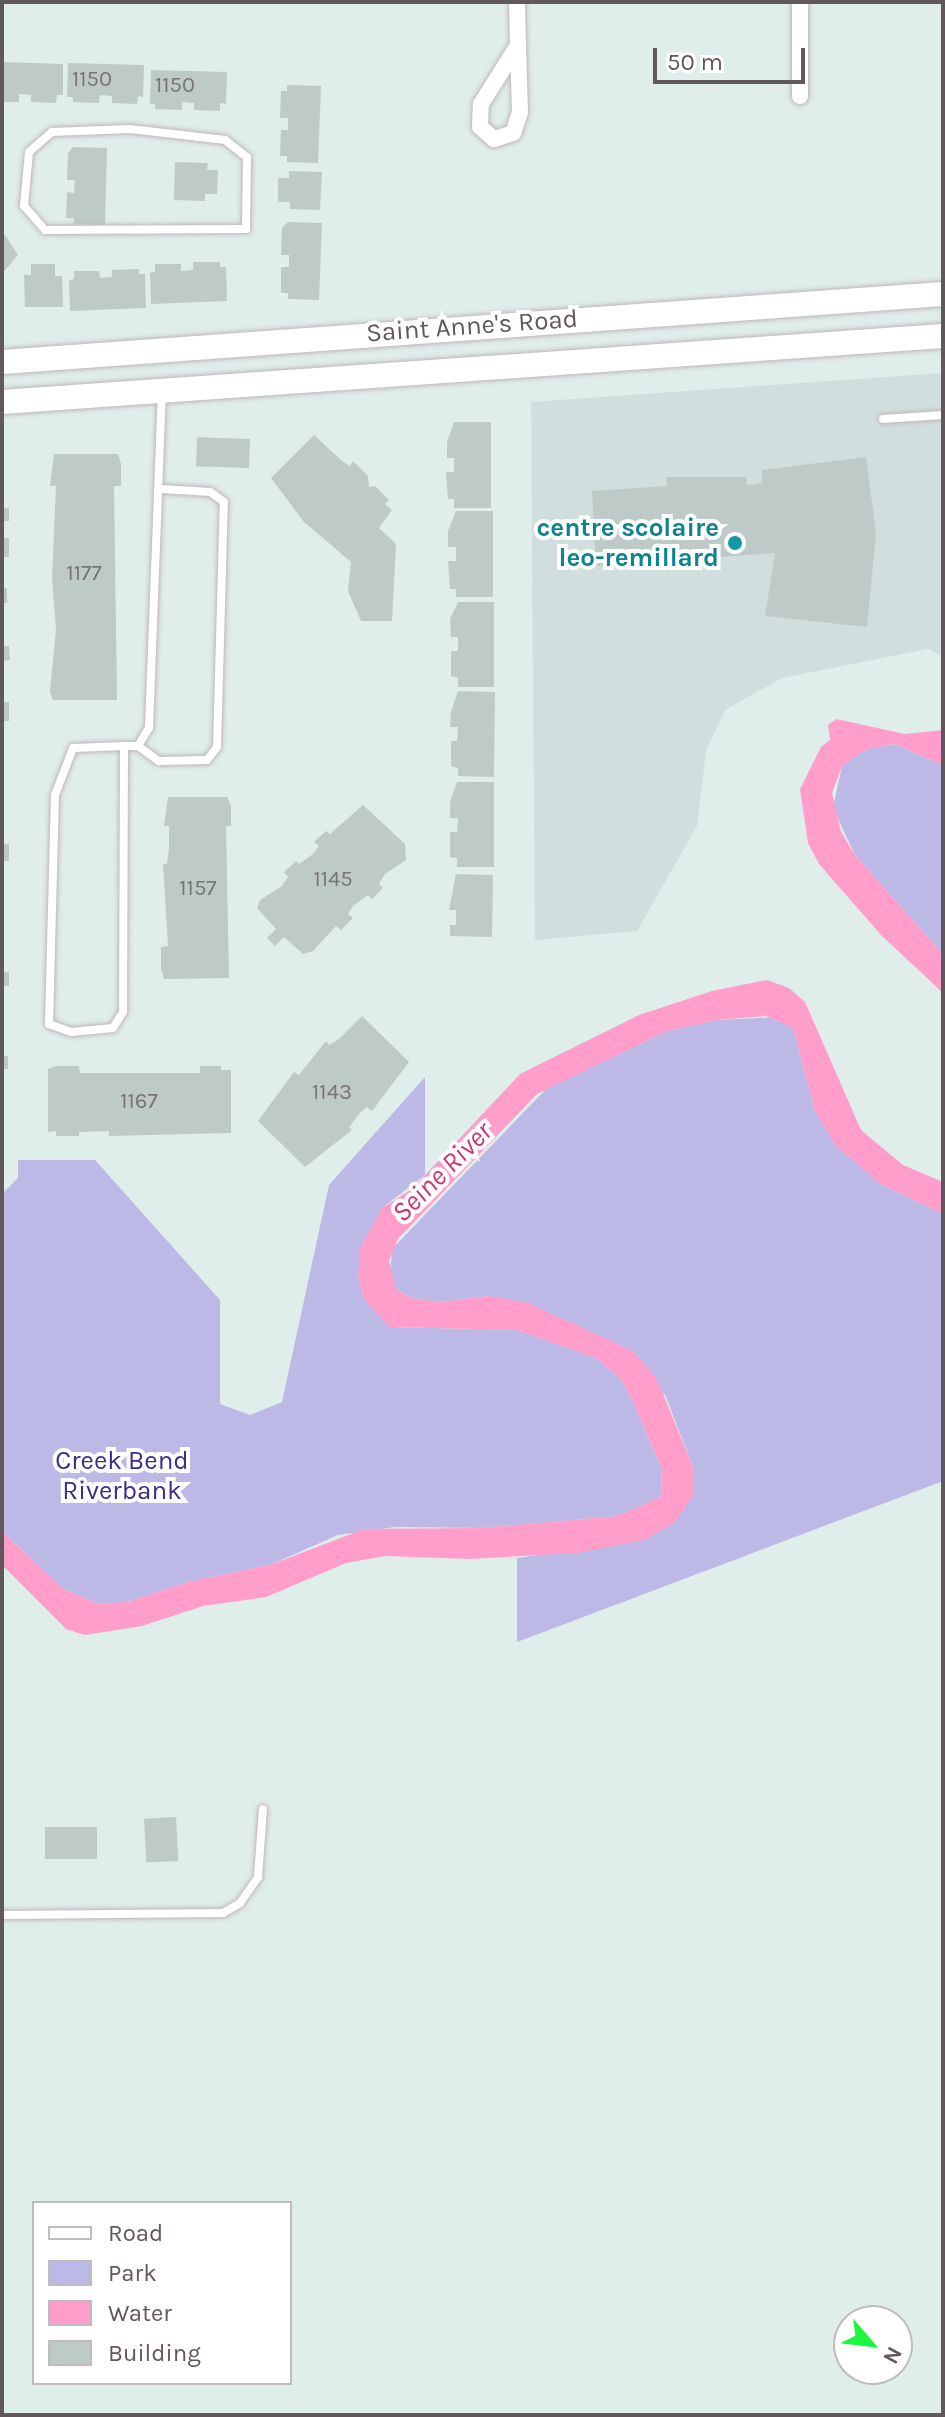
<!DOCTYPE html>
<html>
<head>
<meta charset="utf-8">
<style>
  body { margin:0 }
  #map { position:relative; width:945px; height:2417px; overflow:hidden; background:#dfedeb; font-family:Karla,sans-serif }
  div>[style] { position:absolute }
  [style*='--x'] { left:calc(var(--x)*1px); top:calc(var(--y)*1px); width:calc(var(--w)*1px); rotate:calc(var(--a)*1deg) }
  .education>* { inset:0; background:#d0dfdd }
  .green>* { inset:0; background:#bdb9e7 }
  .water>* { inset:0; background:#ff9dcb }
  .building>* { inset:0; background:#becac7; transform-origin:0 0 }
  .roads { filter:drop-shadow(0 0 2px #c0b7ba) drop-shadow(0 0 2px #c0b7ba) }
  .lane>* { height:8px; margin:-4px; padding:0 4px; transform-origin:4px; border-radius:4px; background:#fff }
  .street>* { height:16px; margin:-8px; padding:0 8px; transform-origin:8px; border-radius:8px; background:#fff }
  .secondary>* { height:24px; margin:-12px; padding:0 12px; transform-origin:12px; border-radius:12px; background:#fff }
  .dots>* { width:22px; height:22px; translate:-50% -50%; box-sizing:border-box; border:4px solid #fff; border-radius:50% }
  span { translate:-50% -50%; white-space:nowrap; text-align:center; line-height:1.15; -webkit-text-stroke:8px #fff; paint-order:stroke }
  .number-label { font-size:22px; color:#797477 }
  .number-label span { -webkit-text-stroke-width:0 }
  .street-label { font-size:26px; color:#62585c }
  .culture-label { font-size:26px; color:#0d838f; font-weight:700 }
  .right { translate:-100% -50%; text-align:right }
  .park-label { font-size:26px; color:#3b2e8b }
  .water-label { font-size:28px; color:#cb3671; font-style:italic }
  .frame { position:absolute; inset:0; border:4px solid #62585c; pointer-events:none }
  .legend { position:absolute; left:32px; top:2201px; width:260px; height:184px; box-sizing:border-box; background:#fff; border:2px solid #c0bcbe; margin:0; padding:10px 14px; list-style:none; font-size:24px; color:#62585c }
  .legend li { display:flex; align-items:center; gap:16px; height:40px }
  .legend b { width:40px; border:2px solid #c0bcbe }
  .north { position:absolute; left:833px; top:2305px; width:80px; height:80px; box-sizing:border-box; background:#fff; border:2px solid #c0bcbe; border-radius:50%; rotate:118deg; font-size:22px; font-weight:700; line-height:32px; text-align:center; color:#62585c }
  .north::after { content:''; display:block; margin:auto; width:28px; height:36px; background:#1bf740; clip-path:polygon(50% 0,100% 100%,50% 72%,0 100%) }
  .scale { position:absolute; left:653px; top:48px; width:152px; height:36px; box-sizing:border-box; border:4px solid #62585c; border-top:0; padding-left:10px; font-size:24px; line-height:28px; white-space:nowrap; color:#62585c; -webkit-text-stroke:6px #fff; paint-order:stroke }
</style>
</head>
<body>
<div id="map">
  <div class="education">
    <i style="clip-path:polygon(943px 373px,943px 657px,928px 649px,782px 678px,725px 710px,706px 751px,697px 826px,637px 931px,535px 940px,531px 402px)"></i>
  </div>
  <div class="green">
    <i style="clip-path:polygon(894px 744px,943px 765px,943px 954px,855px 855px,833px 808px,842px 766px,867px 749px)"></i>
    <i style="clip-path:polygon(779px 1017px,793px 1028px,815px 1111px,879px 1183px,943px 1214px,943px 1481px,517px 1642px,517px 1558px,645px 1540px,675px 1522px,694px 1469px,665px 1395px,489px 1296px,439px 1302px,412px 1298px,396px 1289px,390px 1277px,392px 1249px,547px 1088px,667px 1031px,716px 1020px)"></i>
    <i style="clip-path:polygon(425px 1077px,425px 1175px,382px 1208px,358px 1276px,364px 1299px,389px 1327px,517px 1330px,596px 1358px,621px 1379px,632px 1399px,661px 1467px,662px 1496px,618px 1516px,482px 1528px,395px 1527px,338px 1535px,270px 1565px,188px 1582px,127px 1602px,99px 1604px,63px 1589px,2px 1531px,2px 1194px,18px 1178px,18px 1160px,95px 1160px,220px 1300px,220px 1404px,250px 1415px,282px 1402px,329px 1185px)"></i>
  </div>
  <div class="water">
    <i style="clip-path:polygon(836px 719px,905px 734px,943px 730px,943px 765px,894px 744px,867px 749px,842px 766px,832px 793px,841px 832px,855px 855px,943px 954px,943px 993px,881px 935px,819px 864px,808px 843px,800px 789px,821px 747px,830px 740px,828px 725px)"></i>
    <i style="clip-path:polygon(767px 980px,789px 988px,805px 1002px,861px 1130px,903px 1165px,943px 1182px,943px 1214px,879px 1183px,835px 1145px,815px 1111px,793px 1028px,766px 1016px,717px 1020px,667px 1031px,537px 1094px,398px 1239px,389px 1261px,396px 1289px,412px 1298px,439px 1302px,489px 1296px,528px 1303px,633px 1351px,656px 1377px,694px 1469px,694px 1495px,675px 1522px,645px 1540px,576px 1553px,470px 1559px,385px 1556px,346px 1563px,266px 1597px,203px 1606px,142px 1626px,85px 1635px,66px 1629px,2px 1565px,2px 1531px,63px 1589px,99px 1604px,127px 1602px,188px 1582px,270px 1565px,364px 1529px,482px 1528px,618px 1516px,662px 1496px,661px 1467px,632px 1399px,621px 1379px,596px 1358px,517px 1330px,389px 1327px,364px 1299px,358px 1276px,360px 1248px,382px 1208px,412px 1189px,520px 1074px,639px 1015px,712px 991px)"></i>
  </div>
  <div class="building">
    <i style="clip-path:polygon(2px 62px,63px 64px,63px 95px,57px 95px,56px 103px,31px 102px,31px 95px,19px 94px,19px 102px,2px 102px)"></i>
    <i style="clip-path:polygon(68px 63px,144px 65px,143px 97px,138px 96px,137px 104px,112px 103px,112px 96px,100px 95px,99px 103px,73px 102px,73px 97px,67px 97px)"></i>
    <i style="clip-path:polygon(151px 70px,227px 72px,226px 104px,220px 103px,220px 111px,194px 110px,194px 103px,182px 102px,182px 110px,155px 109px,155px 104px,150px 104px)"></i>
    <i style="clip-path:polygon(287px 85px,321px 86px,318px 163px,287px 162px,287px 156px,280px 156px,281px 130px,288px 130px,288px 118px,280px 118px,281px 91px,287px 91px)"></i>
    <i style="clip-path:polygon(73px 147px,107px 148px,105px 225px,73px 224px,74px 218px,66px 218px,67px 192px,74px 193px,75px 180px,67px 180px,68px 153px)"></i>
    <i style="clip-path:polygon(175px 162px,208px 163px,207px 170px,218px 170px,217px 194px,205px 194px,205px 201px,174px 200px)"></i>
    <i style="clip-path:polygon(289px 171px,322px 172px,320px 210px,290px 209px,290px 202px,278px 202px,278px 178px,289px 178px)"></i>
    <i style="clip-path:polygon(288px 222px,322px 223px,319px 300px,288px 299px,288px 293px,281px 293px,281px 267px,289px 267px,289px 255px,281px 255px,282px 228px)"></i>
    <i style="clip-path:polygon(5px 235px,18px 255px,2px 274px,2px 237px)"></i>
    <i style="clip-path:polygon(193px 262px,220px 262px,220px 267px,226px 267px,227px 301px,151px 304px,150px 273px,155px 272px,155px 264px,181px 264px,181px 271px,193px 270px)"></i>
    <i style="clip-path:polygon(31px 264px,55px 264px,55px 276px,62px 276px,63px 307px,25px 307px,24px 275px,31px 275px)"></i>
    <i style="clip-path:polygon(139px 269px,139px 274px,145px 274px,146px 308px,70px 311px,69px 280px,74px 279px,74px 271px,99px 271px,100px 278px,112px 277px,112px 270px)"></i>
    <i style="clip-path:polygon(454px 422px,491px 422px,491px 508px,454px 508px,454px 499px,448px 499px,446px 472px,454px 472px,454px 458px,447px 458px,447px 442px)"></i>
    <i style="clip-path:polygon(314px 435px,342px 461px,350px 466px,353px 461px,368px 476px,369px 487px,375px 486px,389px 500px,385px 504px,392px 510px,379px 528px,396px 544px,392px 621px,361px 621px,348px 591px,351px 562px,304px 522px,271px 478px)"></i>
    <i style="left:250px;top:439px;width:29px;height:53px;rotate:92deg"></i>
    <i style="clip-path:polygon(54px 454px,118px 454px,121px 464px,121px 486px,114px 486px,117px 700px,53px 700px,50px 692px,56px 629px,52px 579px,56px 486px,50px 486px)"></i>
    <i style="clip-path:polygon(866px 457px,876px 533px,867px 627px,765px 616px,775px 553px,596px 566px,592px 491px,667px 486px,666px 477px,746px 477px,747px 485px,762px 483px,762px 470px)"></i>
    <i style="left:2px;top:508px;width:7px;height:13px"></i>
    <i style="clip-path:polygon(456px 511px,493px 511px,493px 597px,456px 597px,456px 589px,450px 589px,448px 561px,456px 561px,456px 547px,448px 547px,448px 531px)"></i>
    <i style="left:9px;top:538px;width:19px;height:7px;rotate:90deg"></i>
    <i style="left:2px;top:588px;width:5px;height:15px"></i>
    <i style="clip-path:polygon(458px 602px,494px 602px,494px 687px,458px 687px,458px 678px,451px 676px,451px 651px,458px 651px,458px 637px,451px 637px,450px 619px)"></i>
    <i style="clip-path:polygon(2px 646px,9px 646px,10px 660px,2px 661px)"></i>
    <i style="clip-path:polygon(458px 691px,495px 692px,494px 777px,458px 776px,458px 768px,451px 766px,451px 741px,457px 741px,458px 727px,450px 727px,451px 712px)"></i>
    <i style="left:2px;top:702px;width:7px;height:19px"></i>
    <i style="clip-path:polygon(457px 782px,494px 782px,494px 867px,457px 867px,457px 858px,450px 857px,450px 832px,457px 832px,458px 818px,450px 818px,450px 802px)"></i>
    <i style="clip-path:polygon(168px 797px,227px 797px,231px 805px,231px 826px,226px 826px,229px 978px,164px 979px,161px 969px,161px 947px,168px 946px,163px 864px,167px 864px,169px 848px,169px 826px,164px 826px)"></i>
    <i style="clip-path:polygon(363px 805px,405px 844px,406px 860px,385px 874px,379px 884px,383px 888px,372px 899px,368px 895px,353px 906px,348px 914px,353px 918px,341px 930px,336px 926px,313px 951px,303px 954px,284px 937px,275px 946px,267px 938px,276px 929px,257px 908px,260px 900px,282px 886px,288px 877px,284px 872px,296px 861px,299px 864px,313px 854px,319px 846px,314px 842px,326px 831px,330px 834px)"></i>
    <i style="left:2px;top:844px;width:7px;height:17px"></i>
    <i style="clip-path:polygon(456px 874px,493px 875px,492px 937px,450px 936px,450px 925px,456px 925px,456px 910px,449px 910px)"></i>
    <i style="left:2px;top:972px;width:7px;height:14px"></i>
    <i style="clip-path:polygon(362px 1016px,409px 1062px,372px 1111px,367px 1107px,360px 1113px,349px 1127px,352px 1130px,305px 1167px,258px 1121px,294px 1072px,299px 1075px,326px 1041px,329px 1045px,339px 1039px)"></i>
    <i style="left:2px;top:1056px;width:6px;height:13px"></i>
    <i style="clip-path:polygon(56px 1066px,79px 1066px,80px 1073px,200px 1073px,200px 1066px,221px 1066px,221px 1070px,231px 1070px,231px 1133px,109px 1136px,109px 1131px,79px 1132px,79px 1136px,56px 1136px,56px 1131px,48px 1132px,48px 1069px)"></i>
    <i style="left:176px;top:1817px;width:44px;height:32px;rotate:87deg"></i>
    <i style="left:97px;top:1827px;width:32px;height:52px;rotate:90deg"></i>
  </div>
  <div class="roads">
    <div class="lane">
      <i style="--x:130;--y:129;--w:96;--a:6.6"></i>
      <i style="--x:225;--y:140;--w:28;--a:38"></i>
      <i style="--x:247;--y:157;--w:72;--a:90.8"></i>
      <i style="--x:246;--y:229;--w:201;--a:179.7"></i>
      <i style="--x:45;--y:230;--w:32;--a:-131"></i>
      <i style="--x:24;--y:206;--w:54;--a:-84.7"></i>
      <i style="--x:29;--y:152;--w:30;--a:-41"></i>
      <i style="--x:52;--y:132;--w:78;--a:-2.2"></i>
      <i style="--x:883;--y:419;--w:60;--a:-3.8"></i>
      <i style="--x:124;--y:746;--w:266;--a:90.2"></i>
      <i style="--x:123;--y:1012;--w:19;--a:122"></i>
      <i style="--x:113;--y:1028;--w:42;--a:174.6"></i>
      <i style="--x:71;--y:1032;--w:23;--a:-160"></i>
      <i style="--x:49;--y:1024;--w:229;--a:-88.5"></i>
      <i style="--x:55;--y:795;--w:50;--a:-69"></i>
      <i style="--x:73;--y:748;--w:51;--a:-2.2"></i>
      <i style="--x:124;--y:746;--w:14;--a:0"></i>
      <i style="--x:138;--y:746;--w:21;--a:-59"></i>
      <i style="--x:149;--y:728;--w:334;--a:-87.8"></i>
      <i style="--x:138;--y:746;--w:26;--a:36"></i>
      <i style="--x:159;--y:761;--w:48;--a:-1.2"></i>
      <i style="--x:207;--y:760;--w:16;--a:-52"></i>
      <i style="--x:217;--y:747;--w:245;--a:-88.4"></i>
      <i style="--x:224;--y:502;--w:17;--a:-144"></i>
      <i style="--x:210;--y:492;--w:49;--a:-176.5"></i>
      <i style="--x:2;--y:1915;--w:221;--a:-0.5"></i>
      <i style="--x:223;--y:1913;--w:20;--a:-30"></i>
      <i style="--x:240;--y:1903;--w:32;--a:-55"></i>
      <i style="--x:258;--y:1877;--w:68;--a:-85.8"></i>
    </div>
    <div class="street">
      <i style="--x:517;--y:2;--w:43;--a:88.7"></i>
      <i style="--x:518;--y:45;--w:67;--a:88.3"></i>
      <i style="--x:520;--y:112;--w:22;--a:108"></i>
      <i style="--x:513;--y:133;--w:20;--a:162"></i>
      <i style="--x:494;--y:139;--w:18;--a:-139"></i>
      <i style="--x:480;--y:127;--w:23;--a:-88"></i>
      <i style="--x:481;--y:104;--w:70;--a:-57.9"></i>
      <i style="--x:800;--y:2;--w:94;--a:90"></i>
    </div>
    <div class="secondary">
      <i style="--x:2;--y:362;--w:943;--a:-4.13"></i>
      <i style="--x:2;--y:402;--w:943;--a:-4.01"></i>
    </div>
  </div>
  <div class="dots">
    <i style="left:735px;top:543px;background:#0f9aa8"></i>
  </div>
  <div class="number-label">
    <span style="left:92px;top:80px">1150</span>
    <span style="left:175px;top:86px">1150</span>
    <span style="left:84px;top:574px">1177</span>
    <span style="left:333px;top:880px">1145</span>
    <span style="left:198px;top:889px">1157</span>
    <span style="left:332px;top:1093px">1143</span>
    <span style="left:139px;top:1102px">1167</span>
  </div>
  <div class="street-label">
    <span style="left:472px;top:326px;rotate:-4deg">Saint Anne's Road</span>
  </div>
  <div class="culture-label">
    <span class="right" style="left:719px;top:543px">centre scolaire<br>leo-remillard</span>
  </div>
  <div class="park-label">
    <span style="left:122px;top:1476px">Creek Bend<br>Riverbank</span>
  </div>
  <div class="water-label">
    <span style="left:442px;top:1172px;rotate:-45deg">Seine River</span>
  </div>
  <div class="frame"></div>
  <ul class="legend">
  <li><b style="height:10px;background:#fff"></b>Road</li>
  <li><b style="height:22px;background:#bdb9e7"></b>Park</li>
  <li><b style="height:22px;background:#ff9dcb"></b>Water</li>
  <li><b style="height:22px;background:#becac7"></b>Building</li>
  </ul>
  <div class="north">N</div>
  <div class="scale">50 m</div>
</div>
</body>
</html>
